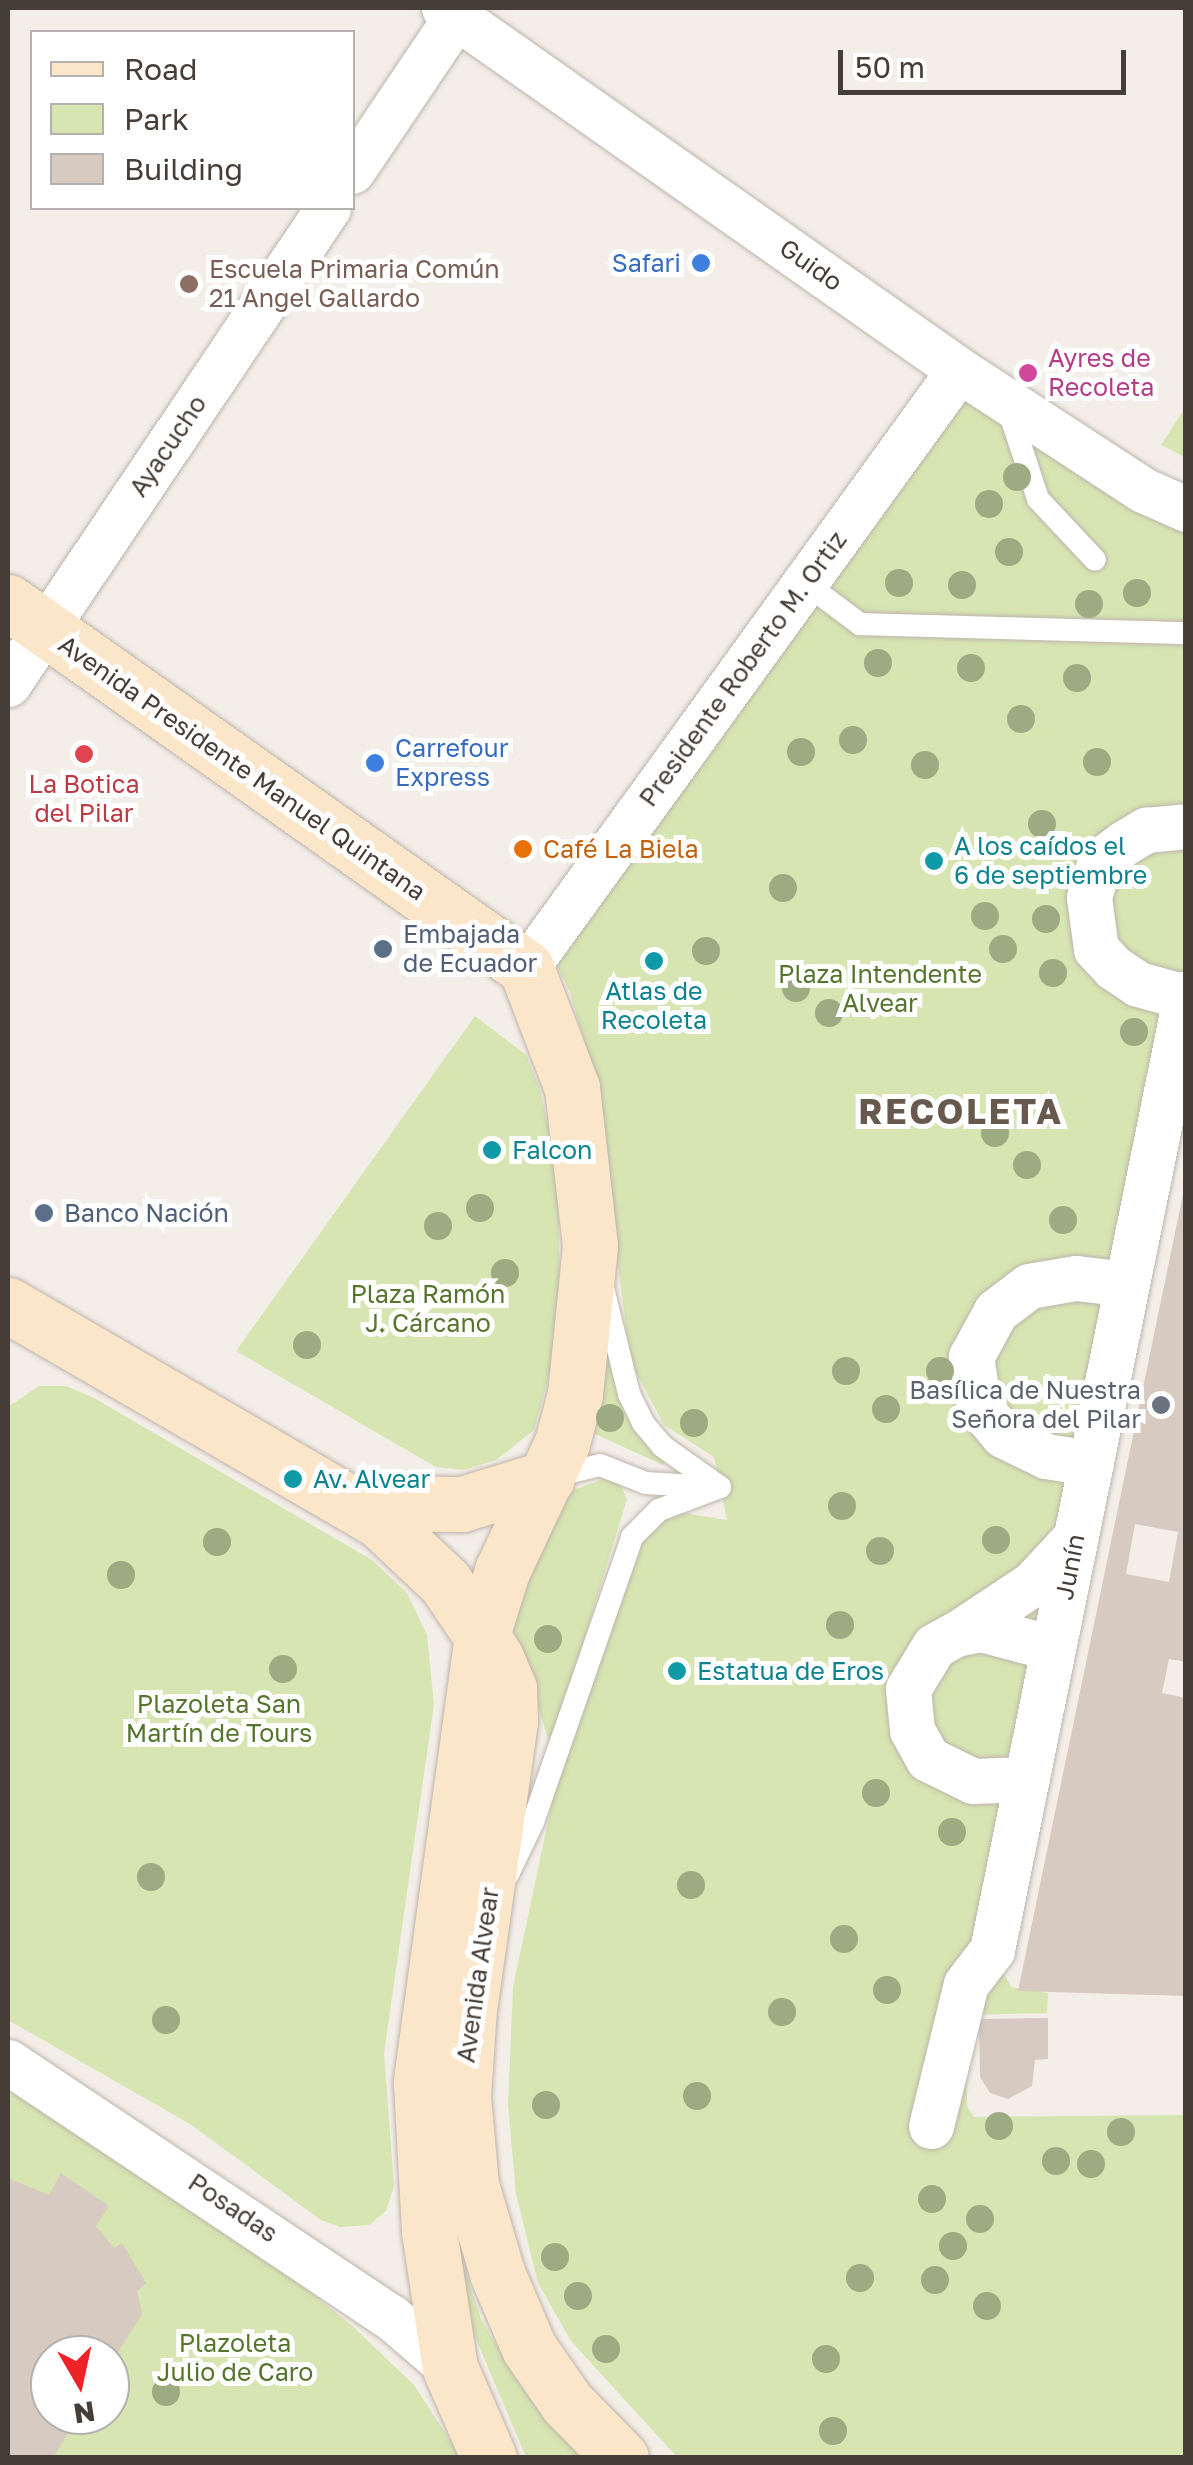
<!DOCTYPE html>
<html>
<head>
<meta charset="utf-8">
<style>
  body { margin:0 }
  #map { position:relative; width:1193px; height:2465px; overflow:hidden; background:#f3eee8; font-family:"Golos Text",sans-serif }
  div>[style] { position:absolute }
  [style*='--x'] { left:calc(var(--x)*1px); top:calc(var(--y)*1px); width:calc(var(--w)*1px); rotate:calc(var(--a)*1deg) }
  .green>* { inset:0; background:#d7e5b2 }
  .building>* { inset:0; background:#d7cac1 }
  .roads { filter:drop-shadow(0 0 2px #beb4ab) drop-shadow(0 0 2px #beb4ab) }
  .lane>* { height:22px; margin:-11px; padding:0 11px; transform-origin:11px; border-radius:11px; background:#fff }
  .street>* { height:45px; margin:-22.5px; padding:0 22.5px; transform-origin:22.5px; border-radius:22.5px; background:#fff }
  .secondary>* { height:55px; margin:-27.5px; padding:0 27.5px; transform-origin:27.5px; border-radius:27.5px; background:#fce6c9 }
  .trees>* { width:28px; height:28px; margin:-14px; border-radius:50%; background:#9cab81 }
  .dots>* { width:28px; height:28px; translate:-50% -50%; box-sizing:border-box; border:5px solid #fff; border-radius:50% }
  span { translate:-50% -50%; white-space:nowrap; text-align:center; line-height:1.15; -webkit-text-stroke:10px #fff; paint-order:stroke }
  .shop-label { font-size:25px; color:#366cbe }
  .right { translate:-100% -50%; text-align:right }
  .left { translate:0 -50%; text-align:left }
  .street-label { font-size:25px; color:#463d37 }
  .education-label { font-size:25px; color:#785e54 }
  .hotel-label { font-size:25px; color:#b23c85 }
  .health-label { font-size:25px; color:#be3a42 }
  .culture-label { font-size:25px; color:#0d838f }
  .food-label { font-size:25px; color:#c56008 }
  .service-label { font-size:25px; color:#4e5e75 }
  .park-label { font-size:25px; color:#55752d }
  .worship-label { font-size:25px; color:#5b616d }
  .district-label { font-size:35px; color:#68594e; font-weight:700; letter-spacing:2.5px }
  .frame { position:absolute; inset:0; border:10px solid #463d37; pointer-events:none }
  .legend { position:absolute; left:30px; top:30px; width:325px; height:180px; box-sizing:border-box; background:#fff; border:2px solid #b5b1af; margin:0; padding:12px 18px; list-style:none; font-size:30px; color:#463d37 }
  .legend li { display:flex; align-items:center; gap:20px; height:50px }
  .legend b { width:50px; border:2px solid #b5b1af }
  .north { position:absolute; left:30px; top:2335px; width:100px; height:100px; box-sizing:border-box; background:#fff; border:2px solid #b5b1af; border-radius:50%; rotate:171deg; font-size:28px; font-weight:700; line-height:40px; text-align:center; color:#463d37 }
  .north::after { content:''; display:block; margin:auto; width:35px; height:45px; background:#f02228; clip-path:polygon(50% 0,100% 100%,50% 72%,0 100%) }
  .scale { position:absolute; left:838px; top:50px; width:288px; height:45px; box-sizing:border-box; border:5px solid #463d37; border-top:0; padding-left:12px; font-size:30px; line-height:35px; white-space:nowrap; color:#463d37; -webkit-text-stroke:8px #fff; paint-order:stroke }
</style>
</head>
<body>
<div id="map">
  <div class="green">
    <i style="clip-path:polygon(952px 380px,1185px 521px,1185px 993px,992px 1950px,1011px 1987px,1048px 1993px,1047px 2013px,966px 2015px,967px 2106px,974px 2117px,1185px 2115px,1185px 2457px,677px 2457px,571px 2341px,538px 2283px,516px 2194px,508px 2105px,513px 1987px,559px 1770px,645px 1530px,676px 1512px,727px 1520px,714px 1457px,664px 1425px,631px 1363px,591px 1065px,570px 992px,545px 942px)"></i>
    <i style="clip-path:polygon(1185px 408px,1185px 457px,1161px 445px)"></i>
    <i style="clip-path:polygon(475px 1016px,526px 1055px,539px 1086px,557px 1167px,561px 1332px,534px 1430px,496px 1460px,464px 1470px,436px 1467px,236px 1351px)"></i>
    <i style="clip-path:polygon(599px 1305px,615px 1384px,628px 1416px,666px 1458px,663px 1465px,595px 1434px)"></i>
    <i style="clip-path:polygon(39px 1386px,66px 1386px,94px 1398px,372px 1560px,407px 1593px,427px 1635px,434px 1704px,384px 2053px,394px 2186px,386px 2211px,369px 2225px,340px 2227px,321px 2220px,190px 2124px,8px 2020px,8px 1407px)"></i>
    <i style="clip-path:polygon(603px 1479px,619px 1482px,627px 1499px,551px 1748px,511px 1621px,561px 1495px)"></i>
    <i style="clip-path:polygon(evenodd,20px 2092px,207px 2211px,349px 2323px,414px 2385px,461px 2457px,8px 2458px,8px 2096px,20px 2092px,50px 2355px,110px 2355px,110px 2415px,50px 2415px,50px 2355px)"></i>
    <i style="clip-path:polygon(460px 2255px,481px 2319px,520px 2386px,582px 2457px,526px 2457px,460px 2301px)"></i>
  </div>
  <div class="building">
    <i style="clip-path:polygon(evenodd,1186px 1180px,1186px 1662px,1169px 1659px,1162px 1693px,1186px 1698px,1186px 1996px,1018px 1991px,1186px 1180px,1135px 1524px,1178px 1532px,1169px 1582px,1126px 1574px,1135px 1524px)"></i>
    <i style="clip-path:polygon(1048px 2018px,1048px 2059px,1035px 2060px,1032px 2086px,1008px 2099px,990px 2093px,980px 2077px,979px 2019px)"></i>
    <i style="clip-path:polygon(61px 2173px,109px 2206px,96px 2226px,114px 2248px,122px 2243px,146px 2283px,137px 2291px,142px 2314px,110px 2365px,110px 2355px,50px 2355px,50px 2415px,79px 2415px,53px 2458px,8px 2458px,8px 2178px,49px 2195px)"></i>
  </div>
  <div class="roads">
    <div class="lane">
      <i style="--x:1007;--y:405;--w:99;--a:71.7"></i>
      <i style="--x:1038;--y:499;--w:83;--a:46.9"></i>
      <i style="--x:805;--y:583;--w:69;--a:36.7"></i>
      <i style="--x:860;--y:624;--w:326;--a:1.6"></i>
      <i style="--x:602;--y:1284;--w:113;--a:76.2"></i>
      <i style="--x:629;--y:1394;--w:32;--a:64"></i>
      <i style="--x:643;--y:1423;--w:30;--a:50"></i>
      <i style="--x:662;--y:1446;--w:71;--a:35.3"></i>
      <i style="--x:554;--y:1476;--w:47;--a:-13.4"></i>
      <i style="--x:600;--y:1465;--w:49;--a:21.4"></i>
      <i style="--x:646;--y:1483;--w:66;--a:3.5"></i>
      <i style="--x:508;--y:1874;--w:58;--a:-64.3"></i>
      <i style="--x:533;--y:1822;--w:302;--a:-70.8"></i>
      <i style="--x:632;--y:1537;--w:38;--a:-45"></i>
      <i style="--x:659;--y:1510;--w:65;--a:-20.7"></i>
    </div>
    <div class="street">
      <i style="--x:444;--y:8;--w:629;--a:35.1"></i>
      <i style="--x:959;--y:370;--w:220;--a:33.1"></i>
      <i style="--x:1143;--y:490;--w:47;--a:23.8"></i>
      <i style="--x:352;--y:171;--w:197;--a:-56"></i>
      <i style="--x:8;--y:684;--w:574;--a:-56.09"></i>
      <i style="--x:526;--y:968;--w:738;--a:-54.09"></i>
      <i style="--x:1185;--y:997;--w:49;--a:-164.5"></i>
      <i style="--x:1138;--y:984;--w:30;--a:-146"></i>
      <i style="--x:1113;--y:967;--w:25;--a:-133"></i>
      <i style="--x:1096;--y:949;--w:52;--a:-97.7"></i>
      <i style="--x:1089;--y:897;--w:38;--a:-73"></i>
      <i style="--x:1100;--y:861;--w:30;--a:-37"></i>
      <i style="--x:1124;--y:843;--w:26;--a:-31"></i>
      <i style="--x:1146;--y:830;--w:40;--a:-5.7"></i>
      <i style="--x:1091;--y:1463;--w:46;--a:-171.2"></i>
      <i style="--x:1046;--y:1456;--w:48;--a:-154"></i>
      <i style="--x:1003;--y:1435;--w:38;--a:-130"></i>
      <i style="--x:979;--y:1406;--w:50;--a:-99.3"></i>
      <i style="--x:971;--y:1357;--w:52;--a:-61.5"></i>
      <i style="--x:996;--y:1311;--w:41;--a:-37.1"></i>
      <i style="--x:1029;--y:1286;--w:48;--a:-9.7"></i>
      <i style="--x:1076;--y:1278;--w:51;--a:6.7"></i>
      <i style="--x:958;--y:1633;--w:89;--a:-33.5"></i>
      <i style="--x:1032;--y:1584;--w:62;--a:-47"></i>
      <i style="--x:1027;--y:1779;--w:54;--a:177.9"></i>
      <i style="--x:973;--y:1781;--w:50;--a:-153.9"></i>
      <i style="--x:928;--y:1759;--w:33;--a:-119"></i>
      <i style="--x:912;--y:1730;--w:41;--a:-95.6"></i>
      <i style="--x:908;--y:1689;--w:50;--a:-58.8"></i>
      <i style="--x:934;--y:1646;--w:25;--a:-29"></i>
      <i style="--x:956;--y:1634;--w:25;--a:-11"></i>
      <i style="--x:981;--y:1629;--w:74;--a:14.8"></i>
      <i style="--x:8;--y:2062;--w:460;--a:33.7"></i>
      <i style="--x:391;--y:2317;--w:78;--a:40.8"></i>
      <i style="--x:931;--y:2126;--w:146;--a:-76.2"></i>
      <i style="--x:966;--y:1984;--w:43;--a:-52.6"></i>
      <i style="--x:992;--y:1950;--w:976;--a:-78.54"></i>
    </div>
    <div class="secondary">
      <i style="--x:8;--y:602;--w:634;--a:35.24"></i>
      <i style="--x:526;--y:968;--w:129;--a:69"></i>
      <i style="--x:572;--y:1088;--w:159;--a:83.5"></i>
      <i style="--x:590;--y:1246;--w:149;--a:95.8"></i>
      <i style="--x:575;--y:1394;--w:51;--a:104.9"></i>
      <i style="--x:562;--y:1443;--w:141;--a:115.1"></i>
      <i style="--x:502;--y:1571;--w:67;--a:107.4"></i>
      <i style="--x:482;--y:1635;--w:452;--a:97.8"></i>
      <i style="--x:421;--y:2083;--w:148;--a:86.9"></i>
      <i style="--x:429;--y:2231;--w:139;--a:81.3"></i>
      <i style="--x:450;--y:2368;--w:98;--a:66.6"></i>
      <i style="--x:8;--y:1305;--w:430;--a:30.1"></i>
      <i style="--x:380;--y:1521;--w:89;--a:43.2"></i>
      <i style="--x:445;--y:1582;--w:92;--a:56.1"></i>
      <i style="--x:496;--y:1658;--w:34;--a:67"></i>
      <i style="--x:509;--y:1689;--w:32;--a:88"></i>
      <i style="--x:510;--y:1721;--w:290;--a:98.1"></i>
      <i style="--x:469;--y:2008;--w:89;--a:93.9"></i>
      <i style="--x:463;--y:2097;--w:88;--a:84.8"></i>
      <i style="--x:471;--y:2185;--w:92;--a:73.5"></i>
      <i style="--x:497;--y:2273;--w:82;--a:66.9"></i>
      <i style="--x:529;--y:2348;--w:67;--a:55.4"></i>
      <i style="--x:567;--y:2403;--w:77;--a:45.5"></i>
      <i style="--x:354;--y:1503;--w:108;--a:0.5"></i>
      <i style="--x:462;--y:1504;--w:89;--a:-17"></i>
    </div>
  </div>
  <div class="trees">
    <i style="left:1017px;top:477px"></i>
    <i style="left:989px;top:504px"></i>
    <i style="left:1009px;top:552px"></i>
    <i style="left:899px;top:583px"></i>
    <i style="left:962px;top:585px"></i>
    <i style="left:1137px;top:593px"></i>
    <i style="left:1089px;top:604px"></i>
    <i style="left:878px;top:663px"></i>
    <i style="left:971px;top:668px"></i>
    <i style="left:1077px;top:678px"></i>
    <i style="left:1021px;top:719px"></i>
    <i style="left:853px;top:740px"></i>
    <i style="left:801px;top:752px"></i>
    <i style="left:1097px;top:762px"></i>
    <i style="left:925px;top:765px"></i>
    <i style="left:1042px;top:824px"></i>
    <i style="left:783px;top:888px"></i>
    <i style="left:985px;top:916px"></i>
    <i style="left:1046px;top:919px"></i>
    <i style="left:1003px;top:949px"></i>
    <i style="left:706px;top:951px"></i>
    <i style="left:1053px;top:973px"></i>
    <i style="left:796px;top:988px"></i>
    <i style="left:829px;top:1013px"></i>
    <i style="left:1134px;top:1032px"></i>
    <i style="left:995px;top:1133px"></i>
    <i style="left:1027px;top:1165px"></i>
    <i style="left:480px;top:1208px"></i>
    <i style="left:1063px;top:1220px"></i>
    <i style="left:438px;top:1226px"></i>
    <i style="left:505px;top:1273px"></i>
    <i style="left:307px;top:1345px"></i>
    <i style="left:846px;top:1371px"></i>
    <i style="left:940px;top:1371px"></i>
    <i style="left:886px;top:1409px"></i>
    <i style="left:610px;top:1418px"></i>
    <i style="left:694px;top:1423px"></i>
    <i style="left:842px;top:1506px"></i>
    <i style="left:996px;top:1540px"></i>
    <i style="left:217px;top:1542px"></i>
    <i style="left:880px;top:1551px"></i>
    <i style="left:121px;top:1575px"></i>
    <i style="left:840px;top:1625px"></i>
    <i style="left:548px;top:1639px"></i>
    <i style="left:283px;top:1669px"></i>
    <i style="left:876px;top:1793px"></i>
    <i style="left:952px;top:1832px"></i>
    <i style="left:151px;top:1877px"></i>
    <i style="left:691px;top:1885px"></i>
    <i style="left:844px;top:1939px"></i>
    <i style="left:887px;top:1990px"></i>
    <i style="left:782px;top:2012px"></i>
    <i style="left:166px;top:2020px"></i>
    <i style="left:697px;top:2096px"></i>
    <i style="left:546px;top:2105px"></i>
    <i style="left:999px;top:2126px"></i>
    <i style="left:1121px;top:2132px"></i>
    <i style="left:1056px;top:2161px"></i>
    <i style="left:1091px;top:2164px"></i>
    <i style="left:932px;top:2199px"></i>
    <i style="left:980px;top:2219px"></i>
    <i style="left:953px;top:2246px"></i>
    <i style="left:555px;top:2257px"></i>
    <i style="left:860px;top:2278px"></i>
    <i style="left:935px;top:2280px"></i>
    <i style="left:578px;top:2296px"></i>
    <i style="left:987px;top:2306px"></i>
    <i style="left:606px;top:2349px"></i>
    <i style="left:826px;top:2359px"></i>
    <i style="left:166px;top:2392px"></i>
    <i style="left:833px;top:2431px"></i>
  </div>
  <div class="dots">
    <i style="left:701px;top:263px;background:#3f7fe0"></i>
    <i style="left:189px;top:284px;background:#8d6e63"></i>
    <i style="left:1028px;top:373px;background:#d1479c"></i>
    <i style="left:84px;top:754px;background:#e0444e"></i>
    <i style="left:375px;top:763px;background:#3f7fe0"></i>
    <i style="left:523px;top:849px;background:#e8710a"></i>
    <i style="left:934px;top:861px;background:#0f9aa8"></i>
    <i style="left:383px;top:949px;background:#5c6f8a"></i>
    <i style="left:654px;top:961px;background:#0f9aa8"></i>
    <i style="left:492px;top:1150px;background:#0f9aa8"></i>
    <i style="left:44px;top:1213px;background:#5c6f8a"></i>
    <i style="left:1161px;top:1405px;background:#6b7280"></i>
    <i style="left:293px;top:1479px;background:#0f9aa8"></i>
    <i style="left:677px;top:1671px;background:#0f9aa8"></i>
  </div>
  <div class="shop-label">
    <span class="right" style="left:681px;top:263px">Safari</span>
    <span class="left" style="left:395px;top:763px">Carrefour<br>Express</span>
  </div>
  <div class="street-label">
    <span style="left:811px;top:265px;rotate:35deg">Guido</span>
    <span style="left:168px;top:446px;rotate:-56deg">Ayacucho</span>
    <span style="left:743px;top:669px;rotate:-54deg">Presidente Roberto M. Ortiz</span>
    <span style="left:242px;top:768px;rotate:35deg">Avenida Presidente Manuel Quintana</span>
    <span style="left:1070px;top:1567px;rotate:-79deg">Junín</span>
    <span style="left:478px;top:1975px;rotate:-82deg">Avenida Alvear</span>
    <span style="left:233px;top:2208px;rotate:34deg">Posadas</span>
  </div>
  <div class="education-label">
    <span class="left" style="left:209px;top:284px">Escuela Primaria Común<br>21 Angel Gallardo</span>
  </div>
  <div class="hotel-label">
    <span class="left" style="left:1048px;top:373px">Ayres de<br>Recoleta</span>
  </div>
  <div class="health-label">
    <span style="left:84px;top:799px">La Botica<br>del Pilar</span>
  </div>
  <div class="culture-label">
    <span class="left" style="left:954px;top:861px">A los caídos el<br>6 de septiembre</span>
    <span style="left:654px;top:1006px">Atlas de<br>Recoleta</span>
    <span class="left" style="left:512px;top:1150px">Falcon</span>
    <span class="left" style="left:313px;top:1479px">Av. Alvear</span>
    <span class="left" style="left:697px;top:1671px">Estatua de Eros</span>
  </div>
  <div class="food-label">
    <span class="left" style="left:543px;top:849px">Café La Biela</span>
  </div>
  <div class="service-label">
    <span class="left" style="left:403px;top:949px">Embajada<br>de Ecuador</span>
    <span class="left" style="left:64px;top:1213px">Banco Nación</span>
  </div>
  <div class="park-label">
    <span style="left:880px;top:989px">Plaza Intendente<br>Alvear</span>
    <span style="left:428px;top:1309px">Plaza Ramón<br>J. Cárcano</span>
    <span style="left:219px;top:1719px">Plazoleta San<br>Martín de Tours</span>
    <span style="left:235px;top:2358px">Plazoleta<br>Julio de Caro</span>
  </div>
  <div class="worship-label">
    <span class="right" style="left:1141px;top:1405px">Basílica de Nuestra<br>Señora del Pilar</span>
  </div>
  <div class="district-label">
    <span style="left:961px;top:1111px">RECOLETA</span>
  </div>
  <div class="frame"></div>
  <ul class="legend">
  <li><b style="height:12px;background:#fce6c9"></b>Road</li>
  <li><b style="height:28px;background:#d7e5b2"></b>Park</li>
  <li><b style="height:28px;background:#d7cac1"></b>Building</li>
  </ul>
  <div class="north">N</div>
  <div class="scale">50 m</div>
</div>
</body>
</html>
